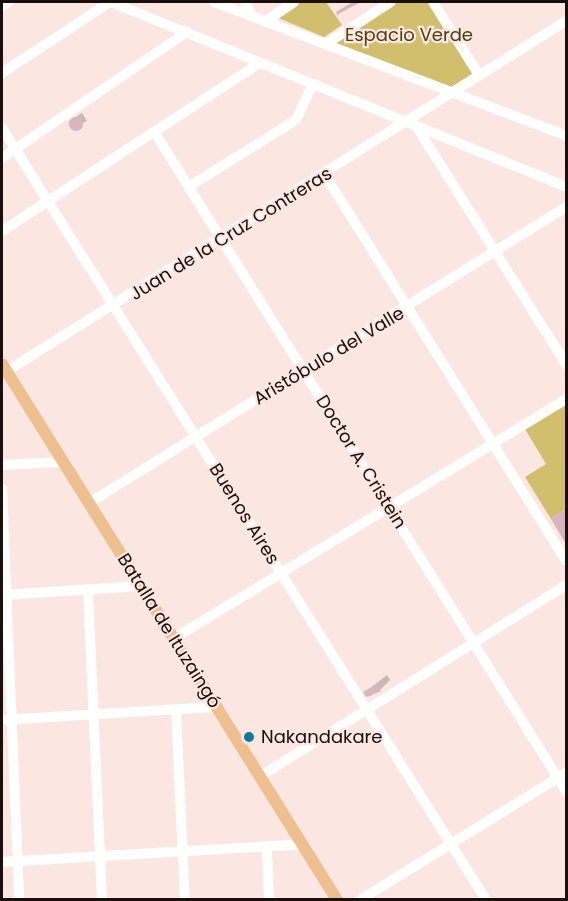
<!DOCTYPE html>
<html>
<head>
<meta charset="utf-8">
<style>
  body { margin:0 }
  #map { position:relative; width:568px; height:901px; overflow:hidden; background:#fce6e1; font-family:Poppins,sans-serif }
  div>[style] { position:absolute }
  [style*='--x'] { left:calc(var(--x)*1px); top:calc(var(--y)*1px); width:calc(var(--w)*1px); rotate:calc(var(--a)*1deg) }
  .green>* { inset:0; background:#d2bf6e }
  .shadow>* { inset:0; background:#0003; transform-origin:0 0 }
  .building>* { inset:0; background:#d8b5bf }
  .round { border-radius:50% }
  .minor>* { height:10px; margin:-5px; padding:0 5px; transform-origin:5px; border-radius:5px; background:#fff }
  .major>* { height:12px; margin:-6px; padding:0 6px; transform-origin:6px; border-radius:6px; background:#eebf8f }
  .dots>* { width:16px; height:16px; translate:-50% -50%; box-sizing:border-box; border:3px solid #fce6e1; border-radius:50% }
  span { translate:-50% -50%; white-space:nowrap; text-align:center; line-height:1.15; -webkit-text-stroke:4.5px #fce6e1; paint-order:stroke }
  .park-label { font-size:18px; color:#4a4014 }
  .street-label { font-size:18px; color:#1a0f0c }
  .poi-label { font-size:18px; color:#1a0f0c }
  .left { translate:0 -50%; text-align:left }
  .frame { position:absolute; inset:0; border:3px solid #1a0f0c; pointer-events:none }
</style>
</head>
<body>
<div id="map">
  <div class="green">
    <i style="clip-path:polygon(301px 2px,326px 2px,342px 25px,324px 37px,276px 17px)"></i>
    <i style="clip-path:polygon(397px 2px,428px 2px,473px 73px,452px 87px,333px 43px)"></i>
    <i style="clip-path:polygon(566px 404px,566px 509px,551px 519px,525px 477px,546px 464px,525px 429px)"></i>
  </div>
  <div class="shadow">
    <i style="clip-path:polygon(353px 2px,362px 2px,338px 12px,340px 10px)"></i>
    <i style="left:82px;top:113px;width:9px;height:16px;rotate:58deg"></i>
    <i style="clip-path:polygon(387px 675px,390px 680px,380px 690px,370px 696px,365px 692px)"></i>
  </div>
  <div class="building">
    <i style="clip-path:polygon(353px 2px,360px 2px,337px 15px,336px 12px)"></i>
    <i class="round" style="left:69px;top:117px;width:14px;height:14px"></i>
    <i style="clip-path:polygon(566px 509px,566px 544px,551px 519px)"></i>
    <i style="clip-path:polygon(377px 684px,381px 691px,366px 697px,363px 692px)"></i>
  </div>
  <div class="minor">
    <i style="--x:111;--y:2;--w:491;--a:22.1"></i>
    <i style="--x:214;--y:2;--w:377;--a:20.8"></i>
    <i style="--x:245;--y:2;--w:15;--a:62"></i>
    <i style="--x:433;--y:2;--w:86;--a:57.8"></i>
    <i style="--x:2;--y:6;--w:8;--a:-30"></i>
    <i style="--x:266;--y:21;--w:34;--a:-34"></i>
    <i style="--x:326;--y:44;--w:77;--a:-32.9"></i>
    <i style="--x:2;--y:73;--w:129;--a:-33.3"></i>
    <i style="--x:2;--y:128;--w:911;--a:57.91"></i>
    <i style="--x:418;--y:129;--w:278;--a:57.8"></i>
    <i style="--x:155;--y:133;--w:776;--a:58.01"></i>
    <i style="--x:2;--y:158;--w:224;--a:-34.3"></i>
    <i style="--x:325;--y:175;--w:454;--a:58"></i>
    <i style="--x:188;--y:187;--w:127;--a:-31.8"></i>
    <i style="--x:296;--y:120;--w:35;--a:-65"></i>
    <i style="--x:2;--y:231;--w:304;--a:-33.1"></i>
    <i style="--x:2;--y:374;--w:665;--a:-32.04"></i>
    <i style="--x:2;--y:465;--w:61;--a:-2.8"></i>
    <i style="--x:2;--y:489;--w:411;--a:87.6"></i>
    <i style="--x:89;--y:503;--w:561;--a:-31.82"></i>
    <i style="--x:88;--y:592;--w:308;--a:87.4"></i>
    <i style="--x:2;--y:595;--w:140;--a:-3.7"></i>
    <i style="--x:173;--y:639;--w:460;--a:-31.4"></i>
    <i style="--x:176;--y:711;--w:189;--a:87.3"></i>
    <i style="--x:2;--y:720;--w:215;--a:-3.5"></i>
    <i style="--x:259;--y:777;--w:362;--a:-32"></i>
    <i style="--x:267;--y:849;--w:51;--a:87.8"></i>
    <i style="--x:2;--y:862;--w:301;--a:-3.4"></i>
    <i style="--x:360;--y:900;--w:242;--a:-31.7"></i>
  </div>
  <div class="major">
    <i style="--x:2;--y:364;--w:632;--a:57.99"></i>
  </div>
  <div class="dots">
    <i style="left:249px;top:737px;background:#087ba3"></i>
  </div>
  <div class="park-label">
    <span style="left:409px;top:35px">Espacio Verde</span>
  </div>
  <div class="street-label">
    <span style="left:231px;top:234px;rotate:-32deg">Juan de la Cruz Contreras</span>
    <span style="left:329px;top:356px;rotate:-31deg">Aristóbulo del Valle</span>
    <span style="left:361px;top:462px;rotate:58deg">Doctor A. Cristein</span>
    <span style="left:244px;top:514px;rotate:58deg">Buenos Aires</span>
    <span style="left:169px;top:631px;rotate:58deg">Batalla de Ituzaingó</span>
  </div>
  <div class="poi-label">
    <span class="left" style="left:261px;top:737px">Nakandakare</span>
  </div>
  <div class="frame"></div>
</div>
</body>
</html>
